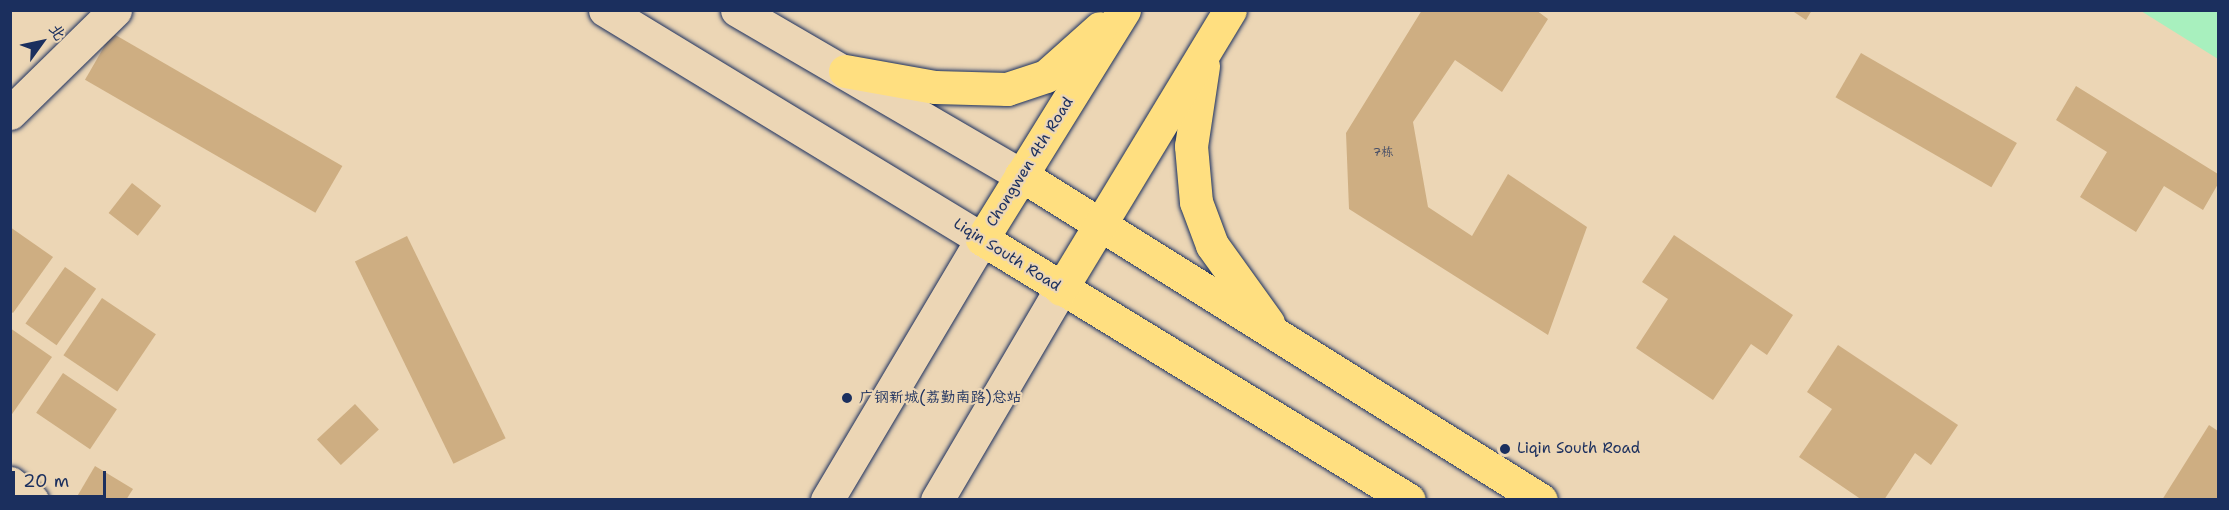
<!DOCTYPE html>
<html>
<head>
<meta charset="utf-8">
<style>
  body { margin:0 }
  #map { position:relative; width:2229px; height:510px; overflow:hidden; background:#ecd6b5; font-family:"Shantell Sans","LXGW WenKai TC",sans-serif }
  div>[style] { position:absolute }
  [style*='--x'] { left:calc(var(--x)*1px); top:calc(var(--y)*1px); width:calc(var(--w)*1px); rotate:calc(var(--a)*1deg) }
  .green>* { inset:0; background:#a8f0be }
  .building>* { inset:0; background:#ceae82; transform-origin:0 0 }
  .roads { filter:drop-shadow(0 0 2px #1b2f5e) drop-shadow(0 0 2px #1b2f5e) }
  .minor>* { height:33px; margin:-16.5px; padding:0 16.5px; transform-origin:16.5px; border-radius:16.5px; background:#ecd6b5 }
  .major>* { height:33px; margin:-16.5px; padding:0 16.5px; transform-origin:16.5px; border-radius:16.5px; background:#ffdf80 }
  .dots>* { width:16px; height:16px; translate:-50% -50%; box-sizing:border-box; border:3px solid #ecd6b5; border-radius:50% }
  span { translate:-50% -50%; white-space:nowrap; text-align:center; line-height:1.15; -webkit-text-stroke:4.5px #ecd6b5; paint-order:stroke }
  .number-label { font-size:12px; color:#484f67 }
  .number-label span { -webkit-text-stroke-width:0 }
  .street-label { font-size:15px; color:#1b2f5e }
  .poi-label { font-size:15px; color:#1b2f5e }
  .left { translate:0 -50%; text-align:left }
  .frame { position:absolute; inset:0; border:12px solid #1b2f5e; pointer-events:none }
  .north { position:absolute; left:12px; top:12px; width:60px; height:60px; -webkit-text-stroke:4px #ecd6b5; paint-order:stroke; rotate:57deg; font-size:16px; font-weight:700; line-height:24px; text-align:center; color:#1b2f5e }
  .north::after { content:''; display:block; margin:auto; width:21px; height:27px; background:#1b2f5e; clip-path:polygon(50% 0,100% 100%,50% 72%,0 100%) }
  .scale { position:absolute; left:12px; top:471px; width:94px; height:27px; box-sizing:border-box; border:3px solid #1b2f5e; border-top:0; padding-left:8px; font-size:18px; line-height:21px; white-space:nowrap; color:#1b2f5e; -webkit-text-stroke:4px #ecd6b5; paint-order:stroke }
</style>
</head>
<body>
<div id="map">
  <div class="green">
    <i style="clip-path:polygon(2141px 11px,2218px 11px,2218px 59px)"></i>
  </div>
  <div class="building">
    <i style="clip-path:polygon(1422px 10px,1536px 10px,1548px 19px,1502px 92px,1455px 60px,1413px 122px,1428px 207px,1472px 236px,1508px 174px,1587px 227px,1548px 335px,1349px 209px,1346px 133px)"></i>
    <i style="clip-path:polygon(1791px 10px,1812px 10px,1806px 20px)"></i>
    <i style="left:112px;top:33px;width:266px;height:54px;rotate:30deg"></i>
    <i style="left:1861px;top:53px;width:180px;height:51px;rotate:30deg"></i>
    <i style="clip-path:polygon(2076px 86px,2218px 174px,2218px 184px,2203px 210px,2164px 186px,2136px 232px,2080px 197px,2107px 152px,2056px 120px)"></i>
    <i style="left:132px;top:183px;width:37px;height:38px;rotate:38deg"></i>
    <i style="clip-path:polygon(10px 227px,53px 257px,13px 313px,10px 311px)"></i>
    <i style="clip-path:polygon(1674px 235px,1793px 315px,1767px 355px,1751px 344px,1713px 400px,1636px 348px,1668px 299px,1642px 282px)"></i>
    <i style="left:407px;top:236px;width:225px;height:58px;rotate:64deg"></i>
    <i style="left:65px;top:267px;width:38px;height:69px;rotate:35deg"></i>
    <i style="left:102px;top:298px;width:65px;height:69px;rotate:34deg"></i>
    <i style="clip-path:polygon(10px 328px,52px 357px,10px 417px)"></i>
    <i style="clip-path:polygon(1838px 345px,1958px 425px,1931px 465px,1915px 453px,1884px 500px,1862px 500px,1799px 457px,1832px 409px,1807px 392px)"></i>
    <i style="left:63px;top:373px;width:65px;height:48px;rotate:34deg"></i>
    <i style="left:355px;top:404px;width:35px;height:52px;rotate:47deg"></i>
    <i style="clip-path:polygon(2209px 425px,2218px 431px,2218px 500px,2162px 500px)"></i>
    <i style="clip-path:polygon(95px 466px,133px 489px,126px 500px,75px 500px)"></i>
  </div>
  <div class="roads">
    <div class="minor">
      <i style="--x:605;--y:10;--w:441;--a:31.3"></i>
      <i style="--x:982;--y:239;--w:304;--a:120.7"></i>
      <i style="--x:737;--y:10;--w:328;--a:30.2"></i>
      <i style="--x:10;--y:113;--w:147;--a:-44.4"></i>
      <i style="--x:10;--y:483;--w:28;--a:38"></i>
      <i style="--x:937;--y:500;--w:245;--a:-59.6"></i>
    </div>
    <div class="major">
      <i style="--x:1124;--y:10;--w:269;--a:121.8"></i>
      <i style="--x:982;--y:239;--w:500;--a:31.43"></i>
      <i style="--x:1203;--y:66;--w:81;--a:98.5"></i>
      <i style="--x:1191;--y:146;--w:56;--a:84.9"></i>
      <i style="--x:1196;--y:202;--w:46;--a:69.6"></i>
      <i style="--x:1212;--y:245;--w:96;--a:54.3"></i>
      <i style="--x:845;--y:71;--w:91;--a:10.1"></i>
      <i style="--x:935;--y:87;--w:72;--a:1.6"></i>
      <i style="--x:1007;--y:89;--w:41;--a:-18.4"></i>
      <i style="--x:1046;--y:76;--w:72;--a:-41.6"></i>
      <i style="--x:1021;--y:175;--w:613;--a:32.01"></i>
      <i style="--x:1061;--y:289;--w:326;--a:-58.8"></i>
    </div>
  </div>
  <div class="dots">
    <i style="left:847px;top:398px;background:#1b2f5e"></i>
    <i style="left:1505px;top:449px;background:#1b2f5e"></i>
  </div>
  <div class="number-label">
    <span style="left:1383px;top:153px">7栋</span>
  </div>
  <div class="street-label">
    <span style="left:1030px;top:162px;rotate:-58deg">Chongwen 4th Road</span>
    <span style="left:1007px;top:255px;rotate:32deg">Liqin South Road</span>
  </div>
  <div class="poi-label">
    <span class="left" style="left:859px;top:398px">广钢新城(荔勤南路)总站</span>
    <span class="left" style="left:1517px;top:449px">Liqin South Road</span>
  </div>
  <div class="frame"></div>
  <div class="north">北</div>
  <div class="scale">20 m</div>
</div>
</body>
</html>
